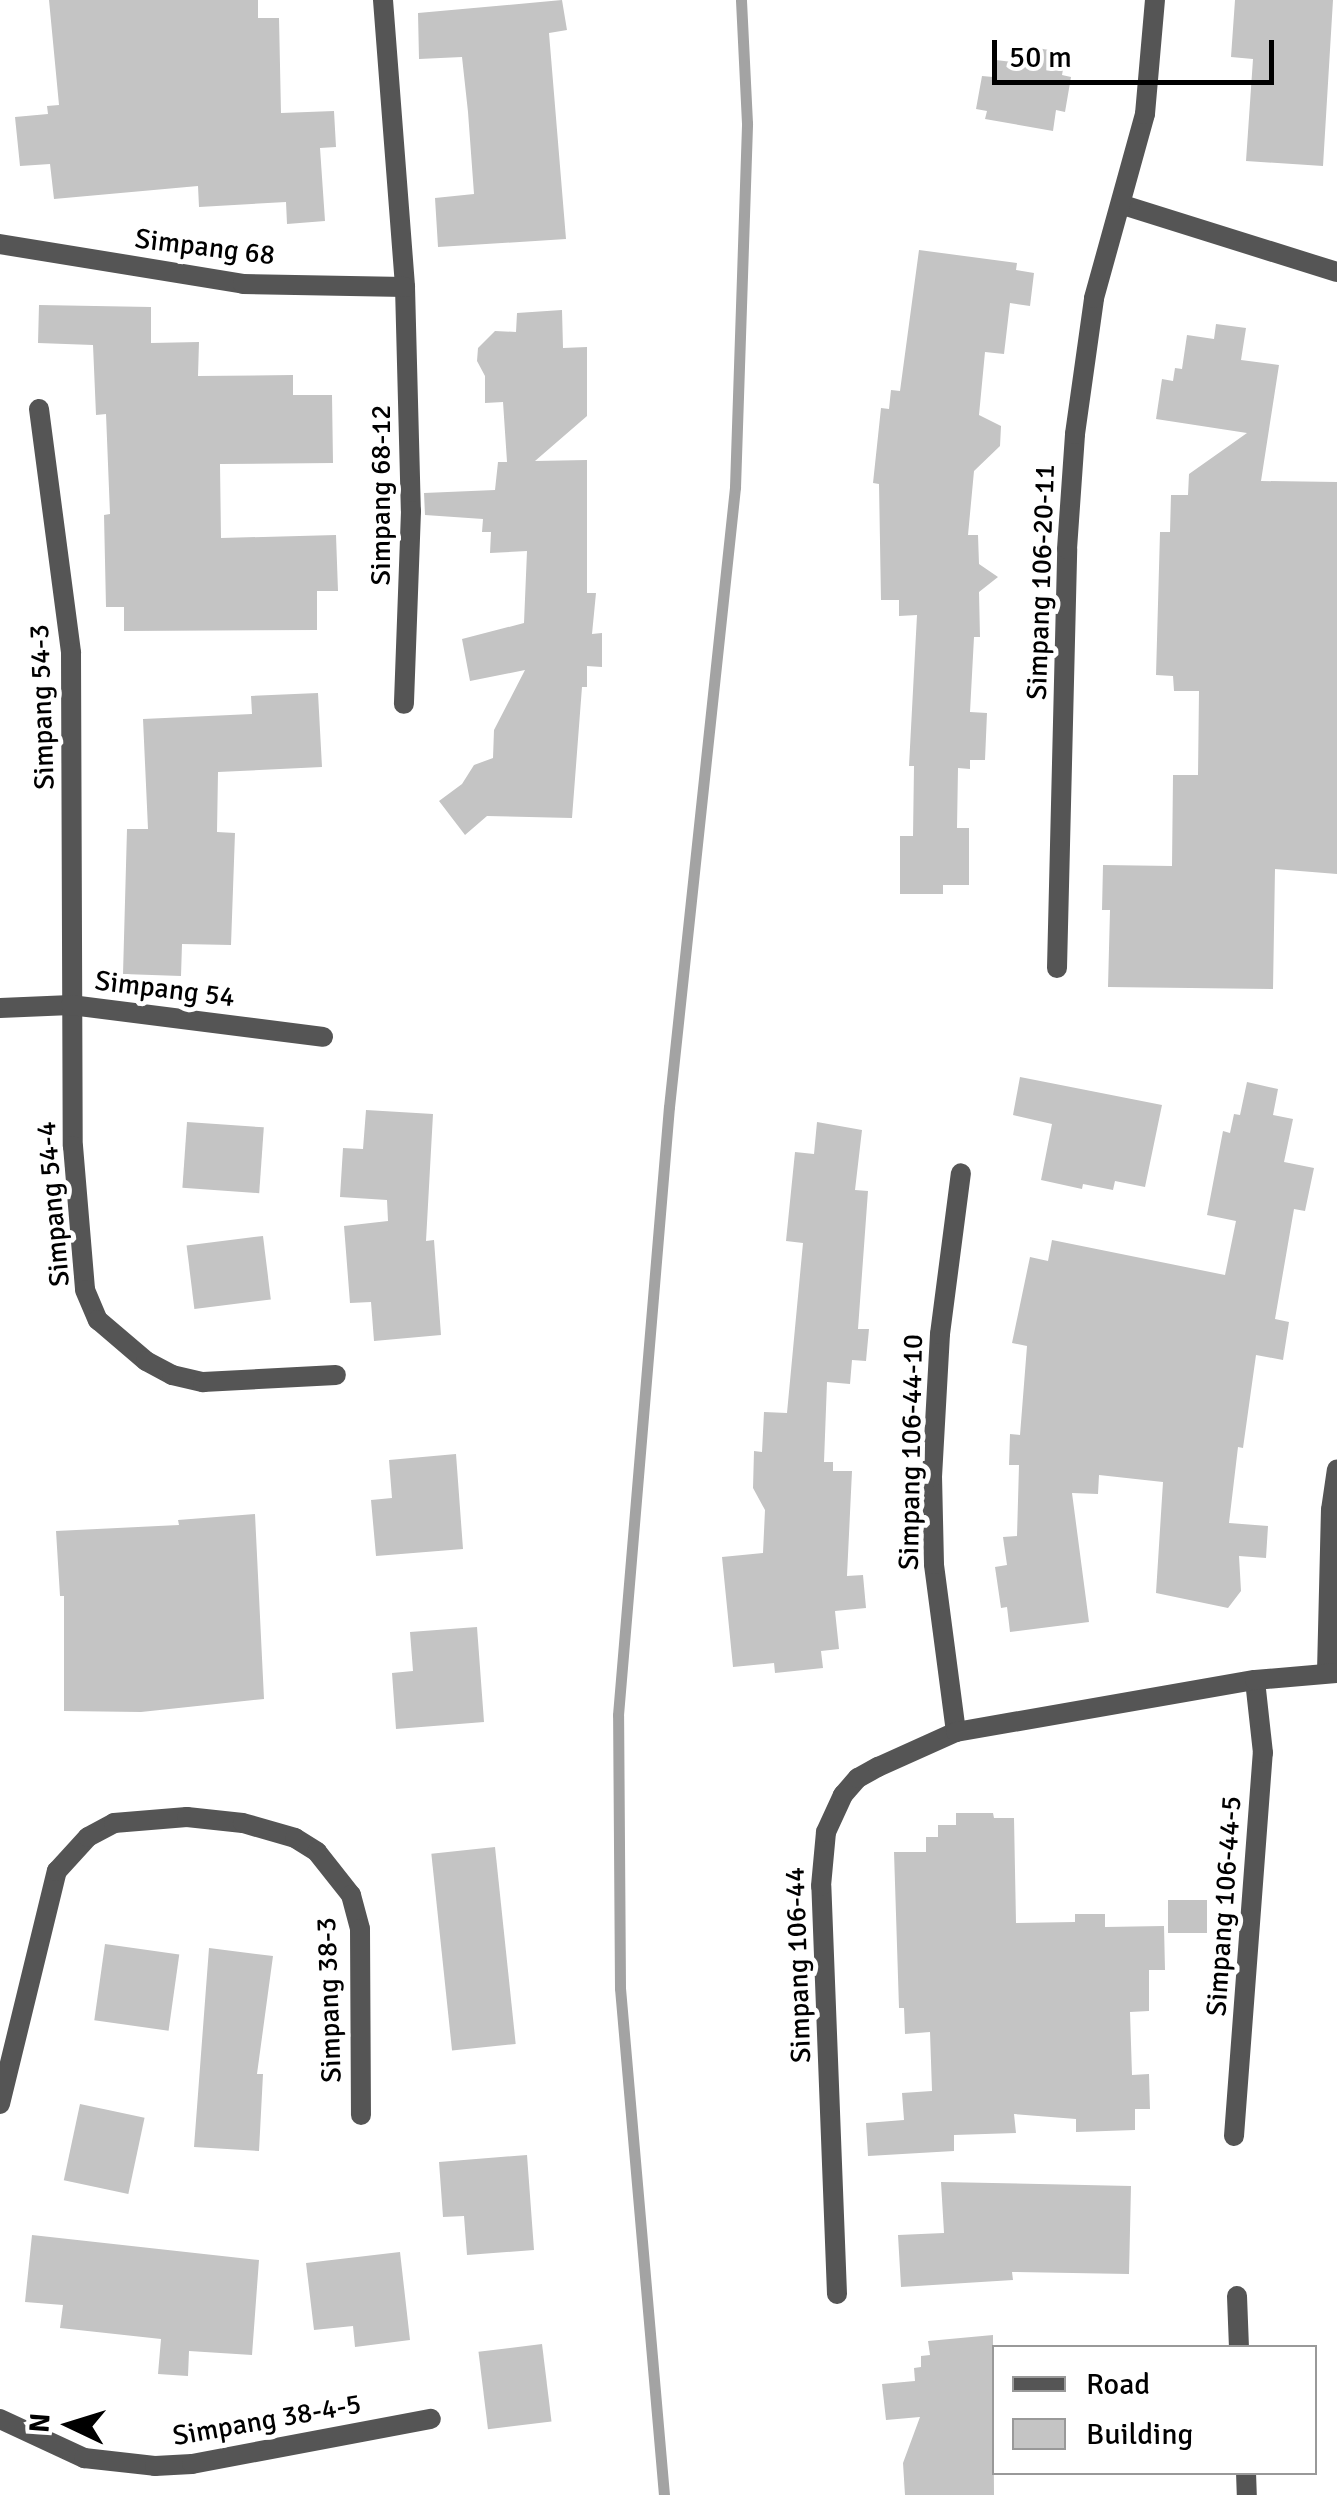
<!DOCTYPE html>
<html>
<head>
<meta charset="utf-8">
<style>
  body { margin:0 }
  #map { position:relative; width:1337px; height:2495px; overflow:hidden; background:#fff; font-family:Signika,sans-serif }
  div>[style] { position:absolute }
  [style*='--x'] { left:calc(var(--x)*1px); top:calc(var(--y)*1px); width:calc(var(--w)*1px); rotate:calc(var(--a)*1deg) }
  .stream>* { height:11px; margin:-5.5px; padding:0 5.5px; transform-origin:5.5px; border-radius:5.5px; background:#a3a3a3 }
  .building>* { inset:0; background:#c4c4c4; transform-origin:0 0 }
  .minor>* { height:20px; margin:-10px; padding:0 10px; transform-origin:10px; border-radius:10px; background:#555 }
  span { translate:-50% -50%; white-space:nowrap; text-align:center; line-height:1.15; -webkit-text-stroke:10px #fff; paint-order:stroke }
  .street-label { font-size:28px; color:#000 }
  .legend { position:absolute; left:992px; top:2345px; width:325px; height:130px; box-sizing:border-box; background:#fff; border:2px solid #999; margin:0; padding:12px 18px; list-style:none; font-size:30px; color:#000 }
  .legend li { display:flex; align-items:center; gap:20px; height:50px }
  .legend b { width:50px; border:2px solid #999 }
  .north { position:absolute; left:20px; top:2375px; width:100px; height:100px; -webkit-text-stroke:8px #fff; paint-order:stroke; rotate:274deg; font-size:28px; font-weight:700; line-height:40px; text-align:center; color:#000 }
  .north::after { content:''; display:block; margin:auto; width:35px; height:45px; background:#000; clip-path:polygon(50% 0,100% 100%,50% 72%,0 100%) }
  .scale { position:absolute; left:992px; top:40px; width:282px; height:45px; box-sizing:border-box; border:5px solid #000; border-top:0; padding-left:12px; font-size:30px; line-height:35px; white-space:nowrap; color:#000; -webkit-text-stroke:8px #fff; paint-order:stroke }
</style>
</head>
<body>
<div id="map">
  <div class="stream">
    <i style="--x:664;--y:2495;--w:509;--a:-94.96"></i>
    <i style="--x:620;--y:1988;--w:273;--a:-90.4"></i>
    <i style="--x:618;--y:1715;--w:610;--a:-85.21"></i>
    <i style="--x:669;--y:1107;--w:624;--a:-83.92"></i>
    <i style="--x:735;--y:487;--w:364;--a:-88.1"></i>
    <i style="--x:747;--y:123;--w:123;--a:-92.8"></i>
  </div>
  <div class="building">
    <i style="clip-path:polygon(49px 0,258px 0,258px 18px,279px 18px,281px 113px,334px 111px,336px 147px,320px 148px,325px 221px,287px 224px,286px 202px,199px 207px,198px 186px,54px 199px,50px 164px,20px 166px,15px 117px,48px 114px,47px 106px,59px 105px)"></i>
    <i style="clip-path:polygon(562px 0,567px 30px,549px 33px,566px 239px,438px 247px,435px 198px,474px 194px,468px 112px,462px 57px,419px 59px,418px 13px)"></i>
    <i style="clip-path:polygon(1235px 0,1333px 0,1323px 166px,1246px 161px,1253px 59px,1231px 57px)"></i>
    <i style="clip-path:polygon(1015px 44px,1066px 53px,1062px 75px,1071px 77px,1065px 112px,1056px 110px,1053px 131px,985px 119px,987px 111px,976px 109px,982px 76px,993px 77px,996px 60px,1012px 62px)"></i>
    <i style="clip-path:polygon(919px 250px,1017px 263px,1016px 270px,1034px 273px,1030px 306px,1010px 303px,1004px 354px,985px 352px,979px 415px,1001px 426px,1000px 446px,974px 471px,968px 535px,978px 535px,979px 564px,998px 577px,979px 592px,980px 637px,974px 637px,970px 712px,987px 713px,985px 760px,970px 760px,970px 769px,958px 768px,957px 828px,969px 828px,969px 885px,943px 885px,943px 894px,900px 894px,900px 836px,913px 836px,914px 766px,909px 766px,917px 615px,899px 616px,899px 600px,881px 600px,879px 484px,873px 483px,881px 408px,889px 409px,891px 390px,900px 391px)"></i>
    <i style="clip-path:polygon(39px 305px,151px 307px,151px 343px,199px 342px,198px 376px,293px 375px,293px 395px,332px 395px,333px 463px,220px 464px,221px 538px,336px 535px,338px 591px,317px 591px,317px 630px,124px 631px,124px 607px,106px 607px,104px 515px,110px 514px,106px 414px,96px 415px,93px 345px,38px 343px)"></i>
    <i style="clip-path:polygon(562px 310px,563px 348px,587px 347px,587px 416px,535px 461px,587px 460px,587px 593px,596px 593px,592px 634px,602px 633px,602px 667px,587px 666px,587px 687px,582px 687px,572px 818px,487px 816px,465px 835px,439px 801px,462px 784px,474px 765px,493px 758px,494px 730px,525px 670px,470px 681px,462px 639px,524px 623px,527px 551px,490px 553px,491px 532px,482px 532px,483px 519px,425px 515px,424px 493px,495px 490px,498px 462px,507px 462px,503px 402px,485px 403px,485px 376px,477px 361px,478px 348px,495px 331px,516px 332px,517px 313px)"></i>
    <i style="clip-path:polygon(1216px 324px,1246px 328px,1241px 360px,1279px 365px,1261px 481px,1337px 482px,1337px 874px,1275px 869px,1273px 989px,1108px 987px,1110px 910px,1102px 910px,1103px 865px,1172px 866px,1173px 775px,1198px 775px,1199px 691px,1174px 691px,1173px 676px,1156px 675px,1160px 532px,1170px 532px,1171px 495px,1188px 495px,1189px 474px,1247px 433px,1156px 419px,1162px 379px,1173px 381px,1175px 368px,1182px 369px,1187px 335px,1214px 339px)"></i>
    <i style="clip-path:polygon(318px 693px,322px 767px,218px 772px,217px 832px,235px 833px,231px 945px,182px 944px,181px 976px,123px 974px,127px 829px,148px 829px,143px 719px,252px 714px,251px 696px)"></i>
    <i style="clip-path:polygon(1020px 1077px,1162px 1105px,1145px 1187px,1115px 1181px,1113px 1190px,1083px 1184px,1082px 1189px,1041px 1180px,1052px 1124px,1013px 1115px)"></i>
    <i style="clip-path:polygon(1247px 1082px,1278px 1089px,1273px 1115px,1293px 1119px,1284px 1162px,1314px 1168px,1305px 1211px,1294px 1209px,1275px 1319px,1289px 1322px,1283px 1360px,1256px 1355px,1243px 1448px,1238px 1447px,1229px 1523px,1268px 1526px,1266px 1558px,1239px 1556px,1241px 1591px,1228px 1608px,1156px 1593px,1163px 1482px,1099px 1475px,1098px 1494px,1072px 1493px,1089px 1622px,1010px 1632px,1007px 1607px,1001px 1608px,995px 1567px,1007px 1565px,1003px 1537px,1017px 1536px,1019px 1465px,1009px 1465px,1010px 1434px,1020px 1435px,1027px 1346px,1012px 1343px,1030px 1257px,1048px 1261px,1052px 1240px,1225px 1275px,1236px 1221px,1207px 1215px,1223px 1131px,1230px 1133px,1234px 1114px,1240px 1115px)"></i>
    <i style="clip-path:polygon(366px 1110px,433px 1114px,426px 1241px,434px 1240px,441px 1335px,374px 1341px,371px 1302px,350px 1303px,344px 1226px,388px 1221px,387px 1200px,340px 1197px,343px 1148px,363px 1149px)"></i>
    <i style="left:187px;top:1122px;width:77px;height:66px;rotate:4deg"></i>
    <i style="clip-path:polygon(817px 1122px,862px 1130px,855px 1190px,868px 1191px,858px 1329px,869px 1329px,866px 1361px,852px 1360px,850px 1384px,827px 1382px,824px 1462px,833px 1462px,833px 1471px,852px 1471px,847px 1576px,863px 1575px,866px 1608px,835px 1611px,839px 1649px,821px 1651px,823px 1668px,775px 1673px,774px 1663px,733px 1667px,722px 1557px,763px 1553px,765px 1510px,753px 1488px,754px 1451px,762px 1452px,764px 1412px,787px 1413px,803px 1243px,786px 1241px,795px 1152px,814px 1154px)"></i>
    <i style="left:263px;top:1236px;width:64px;height:77px;rotate:83deg"></i>
    <i style="clip-path:polygon(456px 1454px,463px 1549px,376px 1556px,371px 1500px,392px 1498px,389px 1460px)"></i>
    <i style="clip-path:polygon(255px 1514px,264px 1699px,141px 1712px,64px 1711px,64px 1596px,60px 1596px,56px 1531px,179px 1525px,178px 1520px)"></i>
    <i style="clip-path:polygon(477px 1627px,484px 1722px,396px 1729px,392px 1673px,413px 1671px,410px 1632px)"></i>
    <i style="clip-path:polygon(956px 1813px,993px 1813px,994px 1818px,1014px 1818px,1016px 1923px,1075px 1922px,1075px 1914px,1105px 1914px,1105px 1927px,1164px 1926px,1165px 1970px,1149px 1970px,1149px 2011px,1130px 2012px,1132px 2075px,1149px 2074px,1150px 2109px,1135px 2109px,1135px 2130px,1076px 2132px,1076px 2119px,1014px 2114px,1016px 2133px,954px 2135px,954px 2151px,868px 2156px,866px 2123px,904px 2120px,902px 2093px,932px 2091px,930px 2032px,905px 2034px,904px 2008px,899px 2008px,894px 1852px,926px 1852px,926px 1837px,938px 1837px,938px 1825px,956px 1825px)"></i>
    <i style="left:495px;top:1847px;width:198px;height:64px;rotate:84deg"></i>
    <i style="left:1168px;top:1900px;width:39px;height:33px"></i>
    <i style="left:105px;top:1944px;width:75px;height:77px;rotate:8deg"></i>
    <i style="clip-path:polygon(209px 1948px,273px 1956px,257px 2074px,263px 2074px,259px 2151px,194px 2147px)"></i>
    <i style="left:80px;top:2104px;width:66px;height:78px;rotate:12deg"></i>
    <i style="clip-path:polygon(527px 2155px,534px 2250px,467px 2255px,464px 2216px,443px 2217px,439px 2162px)"></i>
    <i style="clip-path:polygon(941px 2182px,1131px 2186px,1129px 2274px,1012px 2272px,1013px 2280px,901px 2287px,898px 2235px,944px 2233px)"></i>
    <i style="clip-path:polygon(32px 2235px,259px 2260px,252px 2355px,189px 2351px,188px 2376px,158px 2374px,161px 2339px,60px 2328px,63px 2305px,25px 2302px)"></i>
    <i style="clip-path:polygon(400px 2252px,410px 2340px,355px 2347px,353px 2326px,314px 2330px,306px 2263px)"></i>
    <i style="clip-path:polygon(993px 2335px,994px 2495px,905px 2495px,903px 2463px,920px 2417px,886px 2420px,882px 2384px,915px 2381px,914px 2368px,921px 2367px,921px 2356px,930px 2355px,928px 2341px)"></i>
    <i style="left:542px;top:2344px;width:78px;height:64px;rotate:83deg"></i>
  </div>
  <div class="minor">
    <i style="--x:383;--y:0;--w:288;--a:85.6"></i>
    <i style="--x:405;--y:287;--w:224;--a:88.5"></i>
    <i style="--x:411;--y:511;--w:193;--a:92.1"></i>
    <i style="--x:1123;--y:205;--w:224;--a:17.4"></i>
    <i style="--x:0;--y:244;--w:246;--a:9.3"></i>
    <i style="--x:243;--y:284;--w:162;--a:1.1"></i>
    <i style="--x:39;--y:409;--w:246;--a:82.5"></i>
    <i style="--x:71;--y:653;--w:493;--a:89.8"></i>
    <i style="--x:73;--y:1146;--w:144;--a:85.2"></i>
    <i style="--x:85;--y:1290;--w:33;--a:67"></i>
    <i style="--x:98;--y:1320;--w:63;--a:40.5"></i>
    <i style="--x:146;--y:1361;--w:30;--a:28"></i>
    <i style="--x:172;--y:1375;--w:32;--a:13"></i>
    <i style="--x:203;--y:1382;--w:133;--a:-3"></i>
    <i style="--x:1057;--y:968;--w:419;--a:-88.6"></i>
    <i style="--x:1067;--y:549;--w:115;--a:-86"></i>
    <i style="--x:1075;--y:434;--w:137;--a:-82"></i>
    <i style="--x:1094;--y:298;--w:191;--a:-74.5"></i>
    <i style="--x:1145;--y:114;--w:114;--a:-85"></i>
    <i style="--x:0;--y:1008;--w:71;--a:-2.4"></i>
    <i style="--x:71;--y:1005;--w:254;--a:7.2"></i>
    <i style="--x:1327;--y:1672;--w:162;--a:-88.6"></i>
    <i style="--x:1331;--y:1510;--w:41;--a:-81.7"></i>
    <i style="--x:956;--y:1732;--w:169;--a:-97.5"></i>
    <i style="--x:934;--y:1564;--w:87;--a:-91.3"></i>
    <i style="--x:932;--y:1477;--w:143;--a:-86.8"></i>
    <i style="--x:940;--y:1334;--w:162;--a:-82.6"></i>
    <i style="--x:0;--y:2104;--w:240;--a:-76.3"></i>
    <i style="--x:57;--y:1871;--w:46;--a:-47.6"></i>
    <i style="--x:88;--y:1837;--w:30;--a:-28"></i>
    <i style="--x:114;--y:1823;--w:73;--a:-4.7"></i>
    <i style="--x:187;--y:1817;--w:56;--a:6.1"></i>
    <i style="--x:243;--y:1823;--w:54;--a:16.1"></i>
    <i style="--x:295;--y:1838;--w:26;--a:32"></i>
    <i style="--x:317;--y:1852;--w:55;--a:51.7"></i>
    <i style="--x:351;--y:1895;--w:35;--a:75"></i>
    <i style="--x:360;--y:1929;--w:186;--a:89.7"></i>
    <i style="--x:1234;--y:2136;--w:384;--a:-85.7"></i>
    <i style="--x:1263;--y:1753;--w:73;--a:-96.3"></i>
    <i style="--x:837;--y:2294;--w:408;--a:-92.2"></i>
    <i style="--x:821;--y:1886;--w:54;--a:-84.7"></i>
    <i style="--x:826;--y:1832;--w:41;--a:-65.3"></i>
    <i style="--x:843;--y:1795;--w:23;--a:-49"></i>
    <i style="--x:858;--y:1778;--w:23;--a:-29"></i>
    <i style="--x:878;--y:1767;--w:85;--a:-24.2"></i>
    <i style="--x:956;--y:1732;--w:303;--a:-9.9"></i>
    <i style="--x:1255;--y:1680;--w:82;--a:-4.9"></i>
    <i style="--x:1237;--y:2296;--w:52;--a:87.8"></i>
    <i style="--x:0;--y:2419;--w:93;--a:24.9"></i>
    <i style="--x:84;--y:2458;--w:71;--a:6.4"></i>
    <i style="--x:155;--y:2466;--w:37;--a:-3"></i>
    <i style="--x:192;--y:2464;--w:243;--a:-10.7"></i>
    <i style="--x:1246;--y:2472;--w:23;--a:88"></i>
  </div>
  <div class="street-label">
    <span style="left:205px;top:247px;rotate:7deg">Simpang 68</span>
    <span style="left:381px;top:495px;rotate:-90deg">Simpang 68-12</span>
    <span style="left:1041px;top:582px;rotate:-88deg">Simpang 106-20-11</span>
    <span style="left:42px;top:707px;rotate:-92deg">Simpang 54-3</span>
    <span style="left:165px;top:989px;rotate:7deg">Simpang 54</span>
    <span style="left:53px;top:1204px;rotate:-95deg">Simpang 54-4</span>
    <span style="left:911px;top:1452px;rotate:-89deg">Simpang 106-44-10</span>
    <span style="left:1224px;top:1906px;rotate:-86deg">Simpang 106-44-5</span>
    <span style="left:798px;top:1965px;rotate:-92deg">Simpang 106-44</span>
    <span style="left:329px;top:2000px;rotate:-92deg">Simpang 38-3</span>
    <span style="left:267px;top:2420px;rotate:-10deg">Simpang 38-4-5</span>
  </div>
  <ul class="legend">
  <li><b style="height:12px;background:#555"></b>Road</li>
  <li><b style="height:28px;background:#c4c4c4"></b>Building</li>
  </ul>
  <div class="north">N</div>
  <div class="scale">50 m</div>
</div>
</body>
</html>
